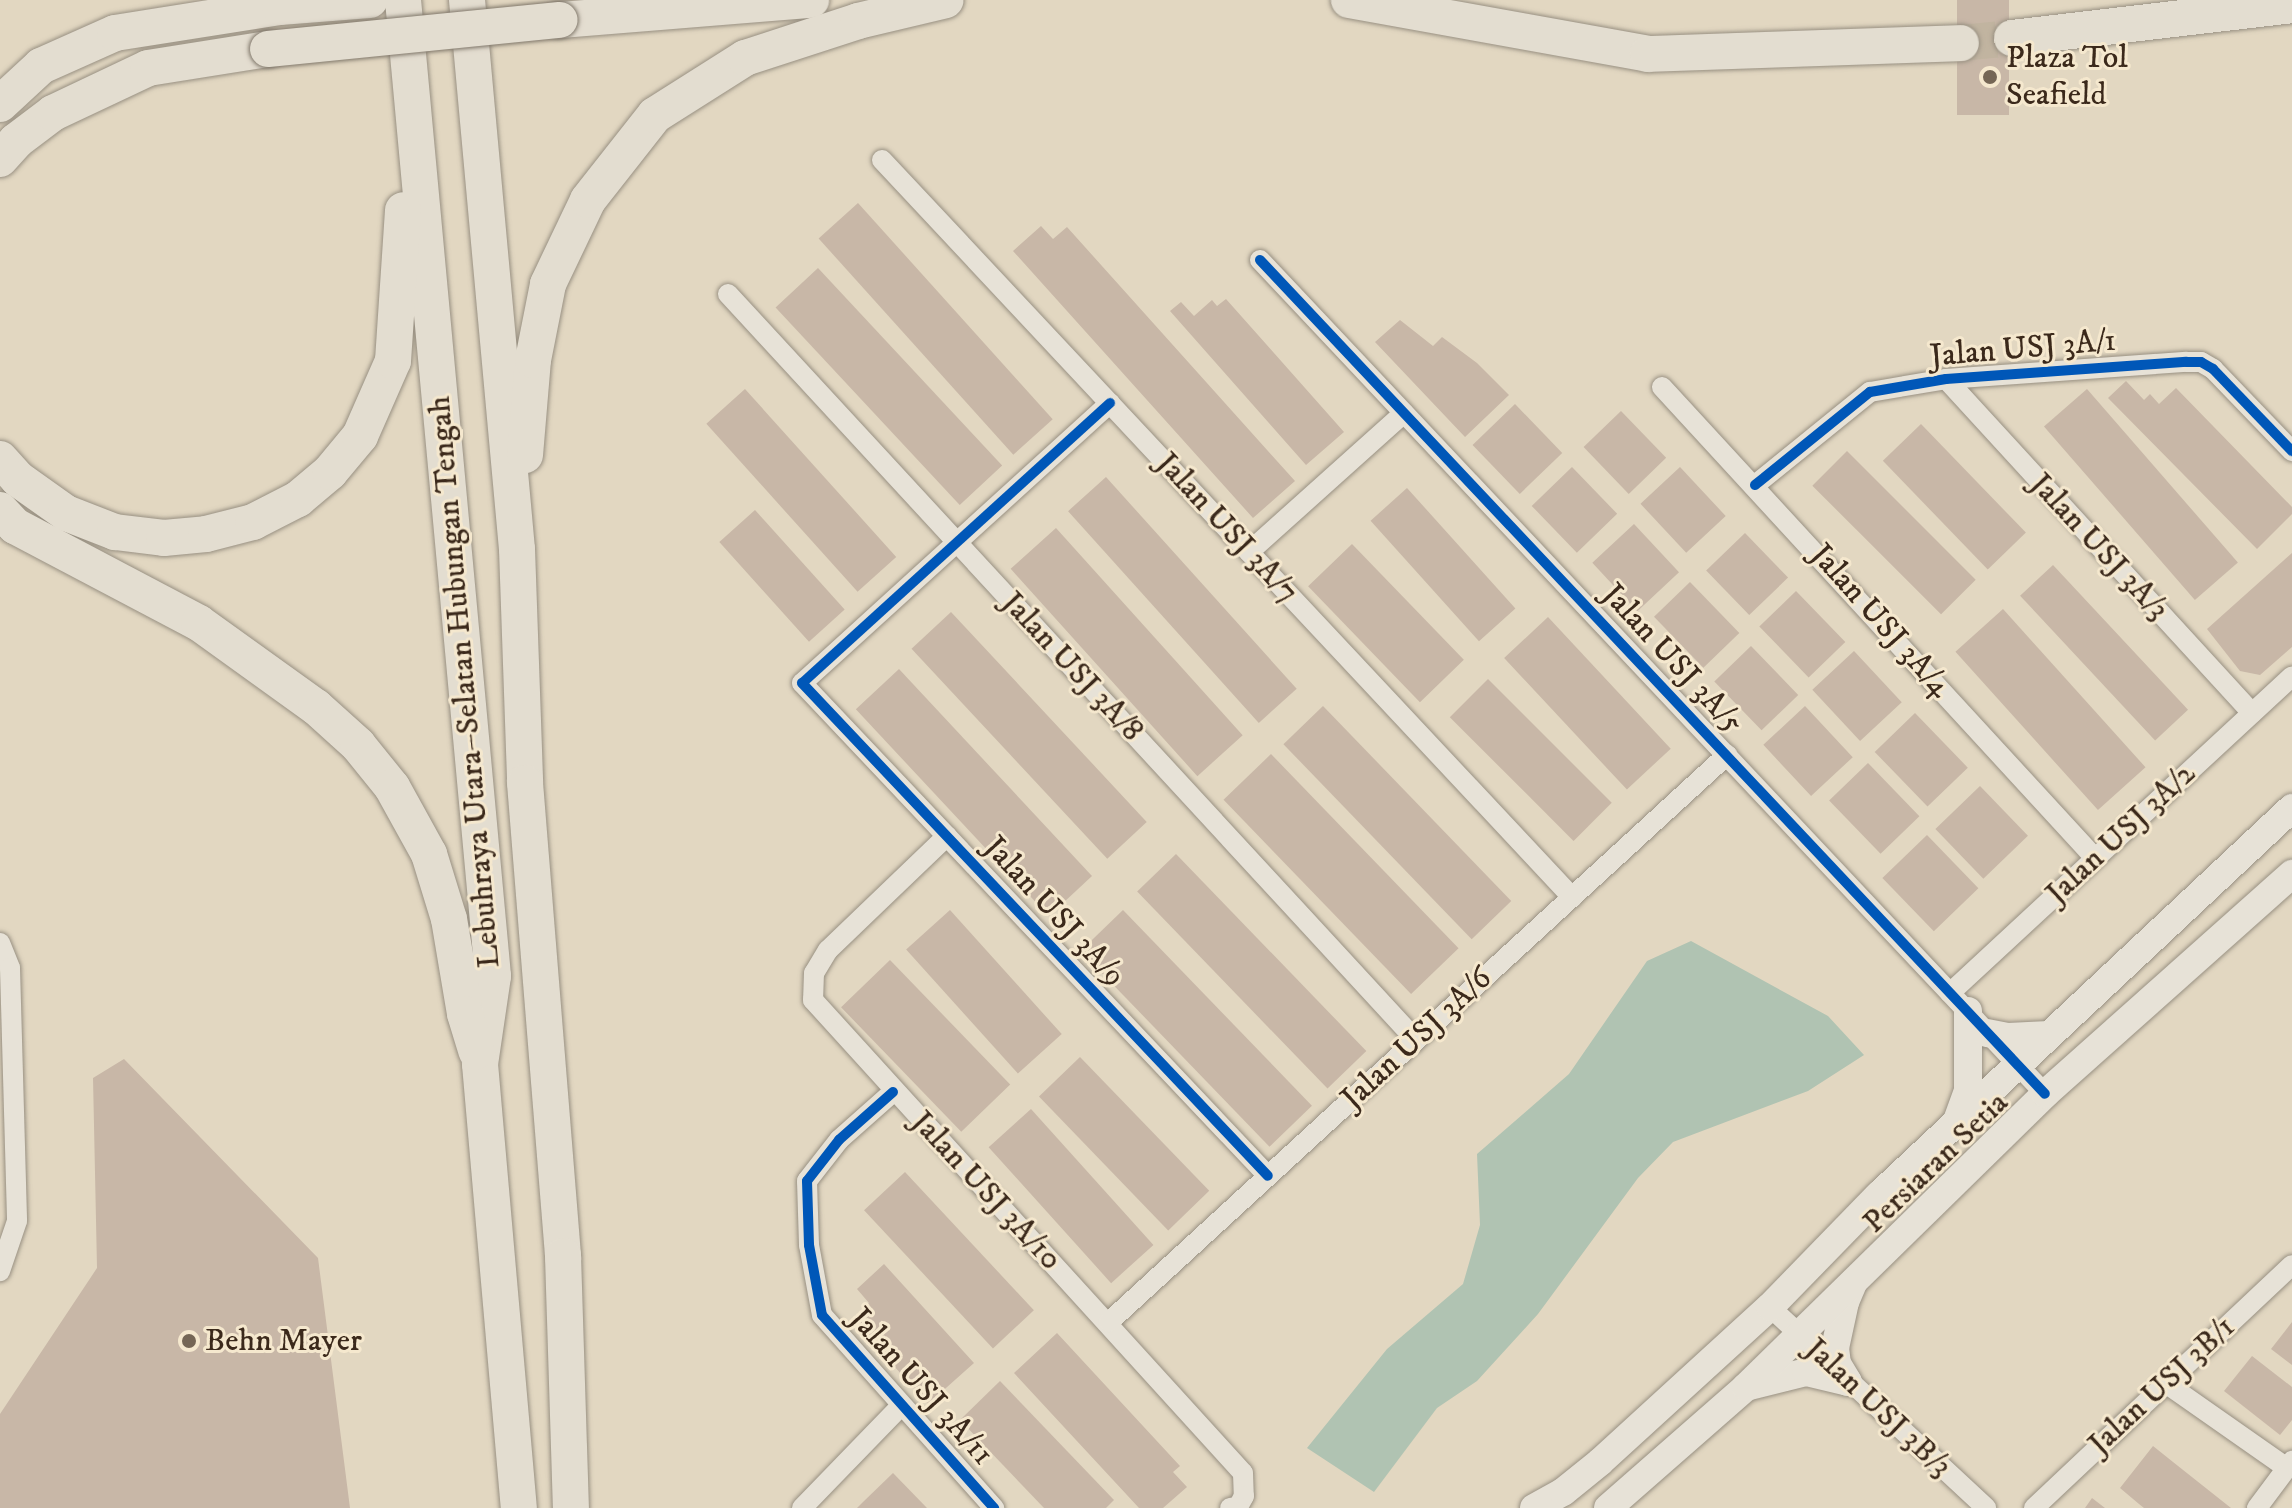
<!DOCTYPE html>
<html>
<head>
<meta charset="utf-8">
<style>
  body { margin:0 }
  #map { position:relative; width:2292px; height:1508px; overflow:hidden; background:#e2d7c1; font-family:"IM FELL DW Pica",serif }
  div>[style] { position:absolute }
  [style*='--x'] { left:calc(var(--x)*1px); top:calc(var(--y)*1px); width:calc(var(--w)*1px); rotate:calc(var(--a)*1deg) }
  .water>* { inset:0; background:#b0c3b2 }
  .building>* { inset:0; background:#c8b7a7; transform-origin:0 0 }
  .highway-tunnel>* { height:36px; margin-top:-18px; transform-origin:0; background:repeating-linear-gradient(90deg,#c1b4a0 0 36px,transparent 0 54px) }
  .roads { filter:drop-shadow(0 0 2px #989082) drop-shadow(0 0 2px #989082) }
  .street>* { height:20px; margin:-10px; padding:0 10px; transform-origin:10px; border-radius:10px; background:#e7e2d7 }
  .secondary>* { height:28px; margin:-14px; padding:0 14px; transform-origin:14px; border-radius:14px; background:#e7e2d7 }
  .highway>* { height:36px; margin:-18px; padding:0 18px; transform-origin:18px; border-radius:18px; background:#e3ddd0 }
  .bridges { filter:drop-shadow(0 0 2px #81786b) drop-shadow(0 0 2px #81786b) }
  .highway-bridge>* { height:36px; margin:-18px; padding:0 18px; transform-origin:18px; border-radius:18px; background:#e3ddd0 }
  .cycleway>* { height:10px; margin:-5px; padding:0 5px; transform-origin:5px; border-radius:5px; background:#0057b8 }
  .dots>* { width:22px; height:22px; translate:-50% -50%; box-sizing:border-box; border:4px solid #f5e8ce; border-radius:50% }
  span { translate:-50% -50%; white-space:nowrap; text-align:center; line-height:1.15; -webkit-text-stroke:6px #f5e8ce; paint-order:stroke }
  .poi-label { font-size:32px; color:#3b291b }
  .left { translate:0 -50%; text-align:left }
  .street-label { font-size:32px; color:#3b291b }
</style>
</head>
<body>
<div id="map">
  <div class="water">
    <i style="clip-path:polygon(1691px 941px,1828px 1016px,1864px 1055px,1808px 1091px,1673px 1142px,1638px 1178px,1538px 1314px,1477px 1381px,1437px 1408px,1374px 1492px,1307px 1448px,1387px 1349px,1463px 1284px,1480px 1225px,1477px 1154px,1569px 1074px,1647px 961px)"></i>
  </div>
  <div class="building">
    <i style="left:1957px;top:0;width:52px;height:115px"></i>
    <i style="left:858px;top:203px;width:291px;height:53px;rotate:48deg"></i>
    <i style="clip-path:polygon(1041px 226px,1053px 239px,1067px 227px,1295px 481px,1253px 518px,1013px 251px)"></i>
    <i style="left:818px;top:268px;width:270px;height:58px;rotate:47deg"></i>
    <i style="clip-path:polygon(1226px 299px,1344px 432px,1306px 465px,1170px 311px,1181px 302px,1194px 316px,1212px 300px,1217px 306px)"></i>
    <i style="clip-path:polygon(1400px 320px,1433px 346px,1442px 337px,1477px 363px,1509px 395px,1465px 437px,1375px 342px)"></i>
    <i style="clip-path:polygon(2126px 381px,2144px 400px,2150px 394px,2159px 404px,2176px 388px,2292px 507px,2292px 514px,2257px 549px,2108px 398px)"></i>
    <i style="left:745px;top:389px;width:226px;height:52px;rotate:48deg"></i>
    <i style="left:2087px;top:389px;width:230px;height:57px;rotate:49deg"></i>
    <i style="left:1515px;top:404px;width:68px;height:59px;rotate:46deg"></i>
    <i style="left:1621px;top:411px;width:65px;height:52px;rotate:46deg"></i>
    <i style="left:1921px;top:424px;width:151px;height:53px;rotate:46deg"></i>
    <i style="left:1847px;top:451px;width:182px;height:49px;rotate:45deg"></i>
    <i style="left:1572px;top:467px;width:65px;height:56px;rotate:46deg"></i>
    <i style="left:1680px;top:467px;width:67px;height:54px;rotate:47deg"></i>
    <i style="left:1106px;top:477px;width:285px;height:51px;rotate:48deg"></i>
    <i style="left:1407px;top:488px;width:162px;height:49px;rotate:48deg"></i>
    <i style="left:755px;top:510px;width:134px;height:48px;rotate:48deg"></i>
    <i style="left:1634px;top:524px;width:66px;height:57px;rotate:47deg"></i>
    <i style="left:1056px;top:528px;width:279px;height:61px;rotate:48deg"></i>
    <i style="left:1745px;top:533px;width:62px;height:54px;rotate:46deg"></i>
    <i style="left:1352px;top:544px;width:161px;height:61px;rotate:46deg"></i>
    <i style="clip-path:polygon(2292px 553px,2292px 647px,2260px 675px,2240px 671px,2207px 629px)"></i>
    <i style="left:2053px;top:565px;width:198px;height:45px;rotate:47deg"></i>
    <i style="left:1690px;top:582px;width:71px;height:50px;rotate:46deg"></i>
    <i style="left:1796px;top:591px;width:71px;height:51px;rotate:46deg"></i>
    <i style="left:2003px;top:609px;width:213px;height:64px;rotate:48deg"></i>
    <i style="left:951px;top:612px;width:287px;height:54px;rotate:47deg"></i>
    <i style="left:1548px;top:617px;width:180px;height:60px;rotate:47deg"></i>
    <i style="left:1751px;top:646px;width:68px;height:51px;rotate:46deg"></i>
    <i style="left:1854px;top:651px;width:70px;height:57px;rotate:47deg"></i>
    <i style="left:899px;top:669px;width:283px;height:59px;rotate:47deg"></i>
    <i style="left:1488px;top:679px;width:175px;height:54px;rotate:45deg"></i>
    <i style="left:1323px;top:706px;width:271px;height:55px;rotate:46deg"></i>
    <i style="left:1805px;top:706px;width:70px;height:57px;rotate:47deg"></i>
    <i style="left:1915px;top:713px;width:76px;height:56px;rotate:46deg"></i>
    <i style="left:1271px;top:754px;width:270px;height:66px;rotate:46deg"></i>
    <i style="left:1868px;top:763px;width:74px;height:54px;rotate:46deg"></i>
    <i style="left:1980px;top:786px;width:69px;height:62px;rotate:46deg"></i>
    <i style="left:1927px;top:835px;width:74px;height:62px;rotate:46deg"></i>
    <i style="left:1176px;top:854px;width:274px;height:54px;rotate:46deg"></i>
    <i style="left:950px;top:910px;width:167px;height:59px;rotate:48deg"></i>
    <i style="left:1123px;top:910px;width:272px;height:59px;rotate:46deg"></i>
    <i style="left:890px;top:960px;width:173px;height:68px;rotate:46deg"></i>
    <i style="left:1080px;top:1057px;width:186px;height:57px;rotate:46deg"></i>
    <i style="clip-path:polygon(124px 1059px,318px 1258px,350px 1508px,0 1508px,0 1414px,97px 1268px,93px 1078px)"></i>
    <i style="left:1031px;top:1109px;width:183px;height:57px;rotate:48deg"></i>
    <i style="left:905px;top:1172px;width:189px;height:56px;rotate:47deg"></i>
    <i style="clip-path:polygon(884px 1264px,974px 1363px,928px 1404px,852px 1319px,869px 1303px,857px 1289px)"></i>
    <i style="clip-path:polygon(2292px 1322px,2292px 1365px,2271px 1349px)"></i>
    <i style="clip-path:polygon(1057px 1333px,1180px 1466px,1173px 1472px,1187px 1487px,1163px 1508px,1139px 1508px,1014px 1373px)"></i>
    <i style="clip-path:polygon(2252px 1356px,2292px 1387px,2292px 1420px,2280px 1435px,2224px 1391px)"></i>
    <i style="clip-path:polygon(1000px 1381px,1114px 1500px,1106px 1508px,1044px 1508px,960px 1420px)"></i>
    <i style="clip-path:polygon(2153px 1446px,2173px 1462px,2231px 1508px,2144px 1508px,2139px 1504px,2120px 1488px)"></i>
    <i style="clip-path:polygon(893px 1473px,927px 1508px,857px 1508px,863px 1502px)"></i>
    <i style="clip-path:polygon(2092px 1498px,2105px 1508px,2085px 1508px)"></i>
  </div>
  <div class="highway-tunnel">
    <i style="--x:1961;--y:43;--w:51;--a:-5.6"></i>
  </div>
  <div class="roads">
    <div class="street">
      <i style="--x:882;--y:160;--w:1010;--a:46.89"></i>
      <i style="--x:1260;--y:260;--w:1145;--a:46.73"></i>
      <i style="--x:728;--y:294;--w:1015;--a:47.32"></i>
      <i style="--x:1946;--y:379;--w:453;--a:47.5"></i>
      <i style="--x:1662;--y:387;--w:640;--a:47.41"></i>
      <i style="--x:1110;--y:403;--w:416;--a:137.7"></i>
      <i style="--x:802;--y:683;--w:678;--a:46.61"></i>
      <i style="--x:1755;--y:485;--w:148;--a:-39"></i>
      <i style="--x:1870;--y:392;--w:77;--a:-9.7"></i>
      <i style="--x:1946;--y:379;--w:241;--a:-4.1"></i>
      <i style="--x:2186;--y:362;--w:15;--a:0"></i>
      <i style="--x:2201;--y:362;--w:14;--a:30"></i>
      <i style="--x:2213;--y:369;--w:114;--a:46.1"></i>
      <i style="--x:1249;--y:552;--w:208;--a:-41.9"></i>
      <i style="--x:947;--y:836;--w:165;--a:136.2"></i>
      <i style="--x:828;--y:950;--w:27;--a:121"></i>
      <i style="--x:814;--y:973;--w:27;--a:92"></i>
      <i style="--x:813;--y:1000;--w:639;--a:47.73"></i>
      <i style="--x:1243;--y:1473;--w:23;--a:88"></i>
      <i style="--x:1244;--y:1496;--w:13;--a:119"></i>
      <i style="--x:1238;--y:1507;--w:8;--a:173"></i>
      <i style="--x:0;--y:943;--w:27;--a:68"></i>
      <i style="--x:10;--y:968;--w:253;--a:88.4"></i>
      <i style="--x:17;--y:1221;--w:53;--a:108.8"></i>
      <i style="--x:1950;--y:993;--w:466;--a:-42.8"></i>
      <i style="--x:893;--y:1092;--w:72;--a:138.4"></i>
      <i style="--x:839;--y:1140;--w:52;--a:128"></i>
      <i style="--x:807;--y:1181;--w:64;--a:88.2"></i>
      <i style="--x:809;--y:1245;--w:71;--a:79.5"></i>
      <i style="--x:822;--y:1315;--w:259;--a:48.3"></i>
      <i style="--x:1770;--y:1307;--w:295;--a:42.9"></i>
      <i style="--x:1109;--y:1322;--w:839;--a:-42.54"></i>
      <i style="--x:2167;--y:1384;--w:146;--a:35"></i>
      <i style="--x:802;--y:1508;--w:142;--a:-45.9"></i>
      <i style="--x:2034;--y:1508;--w:354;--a:-43.3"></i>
      <i style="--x:2257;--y:1508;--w:59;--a:-53.3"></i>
    </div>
    <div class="secondary">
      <i style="--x:1987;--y:1033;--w:21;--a:11"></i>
      <i style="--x:2008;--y:1037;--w:41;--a:-2.8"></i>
      <i style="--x:1958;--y:1118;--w:29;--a:-70"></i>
      <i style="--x:1968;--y:1091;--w:80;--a:-90"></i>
      <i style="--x:1848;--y:1382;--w:21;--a:-121"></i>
      <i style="--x:1837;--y:1364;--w:16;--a:-97"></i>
      <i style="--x:1835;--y:1348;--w:47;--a:-77.7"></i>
      <i style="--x:1845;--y:1302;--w:21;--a:-67"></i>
      <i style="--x:1746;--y:1387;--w:62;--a:-14"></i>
      <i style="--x:1806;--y:1372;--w:43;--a:13.4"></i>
      <i style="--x:1534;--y:1508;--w:33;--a:-29"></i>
      <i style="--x:1563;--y:1492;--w:48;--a:-39"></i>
      <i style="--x:1600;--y:1462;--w:230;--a:-42.4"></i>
      <i style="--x:1770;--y:1307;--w:156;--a:-45.8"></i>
      <i style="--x:1879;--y:1195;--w:566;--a:-43.14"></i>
      <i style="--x:1608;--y:1508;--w:184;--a:-41.2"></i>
      <i style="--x:1746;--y:1387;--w:419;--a:-44.4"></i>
      <i style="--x:2045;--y:1094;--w:331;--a:-41.7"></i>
    </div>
    <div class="highway">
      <i style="--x:403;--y:0;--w:980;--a:84.73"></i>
      <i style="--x:493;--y:976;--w:89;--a:98.4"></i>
      <i style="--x:480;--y:1064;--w:446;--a:85"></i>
      <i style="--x:467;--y:0;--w:551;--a:84.8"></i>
      <i style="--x:517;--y:549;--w:234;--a:88"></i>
      <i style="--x:525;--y:783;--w:475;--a:85.4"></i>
      <i style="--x:563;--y:1256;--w:252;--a:88.2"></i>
      <i style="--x:1349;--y:0;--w:304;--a:10.2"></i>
      <i style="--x:1648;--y:54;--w:313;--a:-2"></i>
      <i style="--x:560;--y:20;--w:252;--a:-4.6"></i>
      <i style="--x:2012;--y:38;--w:282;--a:-6.7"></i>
      <i style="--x:0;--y:104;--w:56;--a:-42.8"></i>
      <i style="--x:41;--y:66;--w:81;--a:-24"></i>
      <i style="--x:115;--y:33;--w:167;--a:-9"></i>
      <i style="--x:280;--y:7;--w:90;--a:-4.4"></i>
      <i style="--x:0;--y:159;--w:24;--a:-48"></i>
      <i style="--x:16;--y:141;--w:46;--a:-37.1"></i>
      <i style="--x:53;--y:113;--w:105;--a:-25.3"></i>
      <i style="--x:148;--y:68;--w:121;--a:-9"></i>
      <i style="--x:525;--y:455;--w:95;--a:-85.2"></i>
      <i style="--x:533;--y:360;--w:77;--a:-78.8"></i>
      <i style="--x:548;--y:284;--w:93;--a:-64.5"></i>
      <i style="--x:588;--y:200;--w:108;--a:-51.8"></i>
      <i style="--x:655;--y:115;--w:107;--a:-32.3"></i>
      <i style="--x:745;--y:58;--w:119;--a:-18.1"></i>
      <i style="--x:858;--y:21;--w:90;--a:-13.4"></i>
      <i style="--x:0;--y:459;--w:27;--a:48"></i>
      <i style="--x:18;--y:479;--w:59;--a:35.3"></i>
      <i style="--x:66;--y:513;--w:53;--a:21.2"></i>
      <i style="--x:115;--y:532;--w:49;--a:7"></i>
      <i style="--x:164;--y:538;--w:42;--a:-5.4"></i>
      <i style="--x:206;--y:534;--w:49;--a:-14.3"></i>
      <i style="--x:253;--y:522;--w:51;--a:-27.1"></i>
      <i style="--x:298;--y:499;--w:42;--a:-40.2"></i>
      <i style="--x:330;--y:472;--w:47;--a:-50.2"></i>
      <i style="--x:360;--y:436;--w:82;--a:-66.3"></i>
      <i style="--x:393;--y:361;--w:151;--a:-86.2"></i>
      <i style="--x:0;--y:510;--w:22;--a:47"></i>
      <i style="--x:15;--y:526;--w:208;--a:27.8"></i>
      <i style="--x:199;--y:623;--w:144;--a:35.7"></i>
      <i style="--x:316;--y:707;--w:57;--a:42.1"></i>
      <i style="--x:358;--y:745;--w:54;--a:51"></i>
      <i style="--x:392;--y:787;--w:77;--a:61.1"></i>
      <i style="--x:429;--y:854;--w:68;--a:72.9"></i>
      <i style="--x:449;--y:919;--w:96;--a:80.4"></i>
      <i style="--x:465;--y:1014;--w:39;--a:73"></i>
    </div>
  </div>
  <div class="bridges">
    <div class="highway-bridge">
      <i style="--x:268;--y:49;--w:293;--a:-5.7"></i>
    </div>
  </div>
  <div class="cycleway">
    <i style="--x:1260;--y:260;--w:1145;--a:46.73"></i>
    <i style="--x:1110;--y:403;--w:416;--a:137.7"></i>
    <i style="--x:802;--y:683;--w:678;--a:46.61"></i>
    <i style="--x:1755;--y:485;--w:148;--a:-39"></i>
    <i style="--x:1870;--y:392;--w:77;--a:-9.7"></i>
    <i style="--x:1946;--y:379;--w:241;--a:-4.1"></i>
    <i style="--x:2186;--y:362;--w:15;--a:0"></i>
    <i style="--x:2201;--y:362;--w:14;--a:30"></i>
    <i style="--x:2213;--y:369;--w:114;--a:46.1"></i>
    <i style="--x:893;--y:1092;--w:72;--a:138.4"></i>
    <i style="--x:839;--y:1140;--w:52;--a:128"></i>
    <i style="--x:807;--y:1181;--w:64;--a:88.2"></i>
    <i style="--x:809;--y:1245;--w:71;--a:79.5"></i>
    <i style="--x:822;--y:1315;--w:259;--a:48.3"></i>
  </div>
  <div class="dots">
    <i style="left:1990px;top:77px;background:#756655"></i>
    <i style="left:189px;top:1341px;background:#756655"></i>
  </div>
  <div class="poi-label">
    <span class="left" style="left:2006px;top:77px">Plaza Tol<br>Seafield</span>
    <span class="left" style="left:205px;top:1341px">Behn Mayer</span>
  </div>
  <div class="street-label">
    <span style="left:2023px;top:349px;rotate:-5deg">Jalan USJ 3A/1</span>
    <span style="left:1227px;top:528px;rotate:47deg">Jalan USJ 3A/7</span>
    <span style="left:2099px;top:547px;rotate:47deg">Jalan USJ 3A/3</span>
    <span style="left:1880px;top:621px;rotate:48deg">Jalan USJ 3A/4</span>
    <span style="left:1672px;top:659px;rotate:47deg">Jalan USJ 3A/5</span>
    <span style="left:1072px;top:667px;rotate:47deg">Jalan USJ 3A/8</span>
    <span style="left:465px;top:682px;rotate:-95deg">Lebuhraya Utara–Selatan Hubungan Tengah</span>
    <span style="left:2121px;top:834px;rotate:-43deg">Jalan USJ 3A/2</span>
    <span style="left:1054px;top:912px;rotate:47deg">Jalan USJ 3A/9</span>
    <span style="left:1417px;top:1039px;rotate:-43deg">Jalan USJ 3A/6</span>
    <span style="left:1936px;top:1163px;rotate:-44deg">Persiaran Setia</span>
    <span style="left:986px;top:1191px;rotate:47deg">Jalan USJ 3A/10</span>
    <span style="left:2162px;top:1386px;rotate:-43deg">Jalan USJ 3B/1</span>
    <span style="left:921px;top:1387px;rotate:48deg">Jalan USJ 3A/11</span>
    <span style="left:1878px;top:1408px;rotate:43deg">Jalan USJ 3B/3</span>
  </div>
</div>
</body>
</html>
